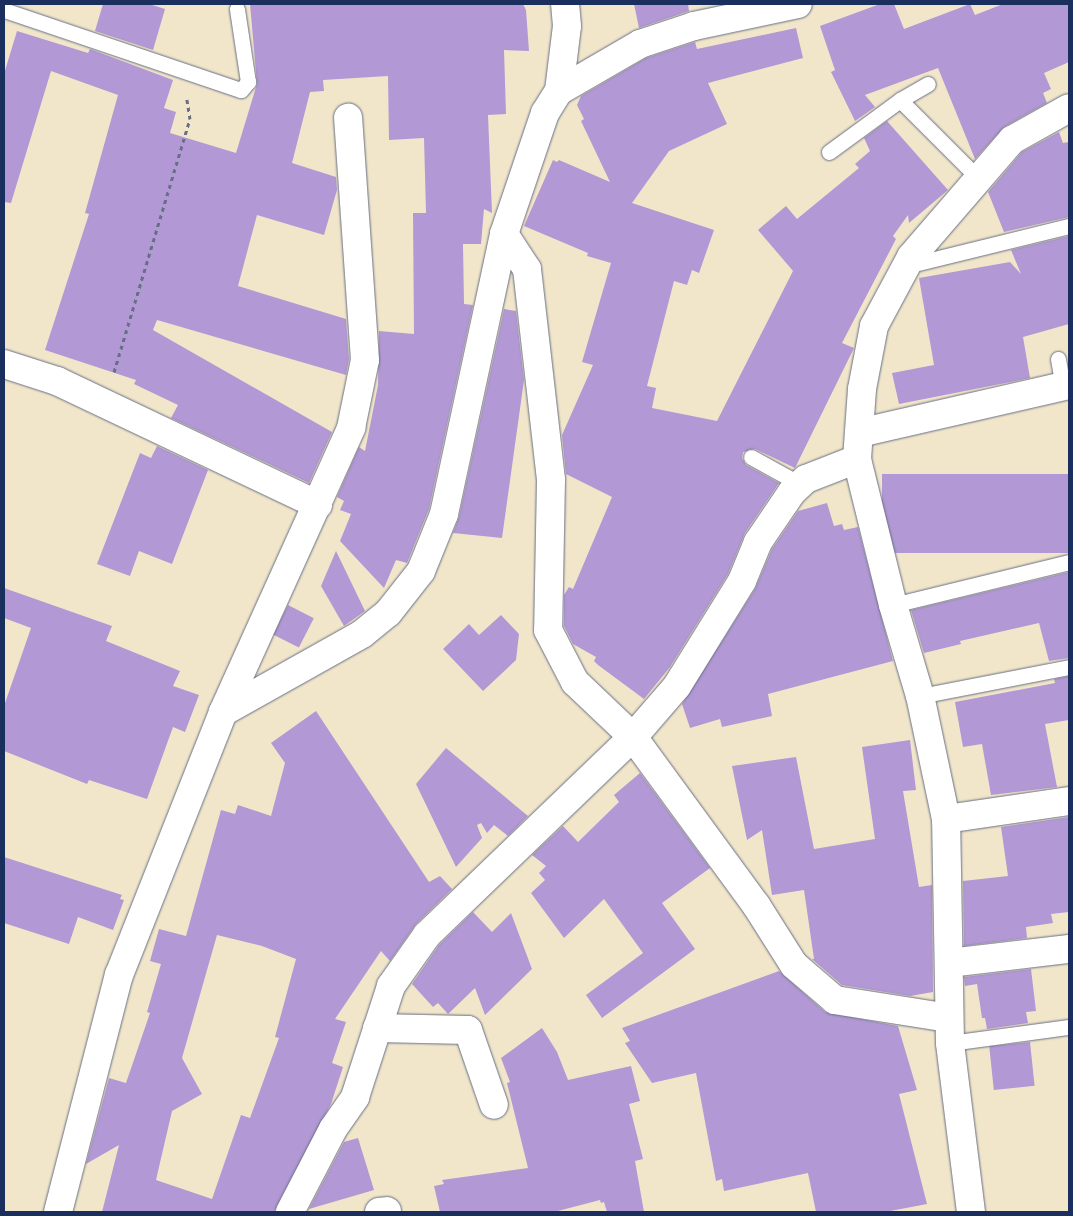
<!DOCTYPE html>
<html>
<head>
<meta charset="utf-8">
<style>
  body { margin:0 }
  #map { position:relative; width:1073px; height:1216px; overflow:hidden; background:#f2e6ca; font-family:"Shantell Sans",sans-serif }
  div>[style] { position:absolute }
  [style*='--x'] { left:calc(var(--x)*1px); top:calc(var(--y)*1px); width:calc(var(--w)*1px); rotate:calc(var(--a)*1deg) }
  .building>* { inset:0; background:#b298d4; transform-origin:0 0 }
  .path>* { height:3px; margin-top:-1.5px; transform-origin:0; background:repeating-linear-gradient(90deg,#666f84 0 4px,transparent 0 8px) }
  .roads { filter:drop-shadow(0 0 1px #666f84) drop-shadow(0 0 1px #666f84) }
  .service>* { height:15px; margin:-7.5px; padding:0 7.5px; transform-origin:7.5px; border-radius:7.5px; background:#fff }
  .minor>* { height:28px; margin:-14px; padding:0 14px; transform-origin:14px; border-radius:14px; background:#fff }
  span { translate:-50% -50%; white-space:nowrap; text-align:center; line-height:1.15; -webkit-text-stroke:4.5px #fcf5e5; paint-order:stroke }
  .frame { position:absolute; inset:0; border:5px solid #1b2f5e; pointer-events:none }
</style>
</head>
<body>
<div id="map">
  <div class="building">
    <i style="clip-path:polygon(103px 4px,149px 4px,165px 9px,153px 50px,95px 31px)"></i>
    <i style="clip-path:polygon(250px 4px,523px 4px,526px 10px,529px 51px,504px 50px,506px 114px,488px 115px,492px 213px,484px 209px,481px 244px,463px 244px,464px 304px,473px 305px,429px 509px,407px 563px,396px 560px,384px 588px,340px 541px,351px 514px,340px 510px,344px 501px,337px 497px,359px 447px,365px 451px,378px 385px,379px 331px,414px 334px,413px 213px,426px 213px,424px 138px,389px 140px,388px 76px,323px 80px,324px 91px,310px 92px,292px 163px,336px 177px,337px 190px,324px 235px,257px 215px,238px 286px,346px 319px,349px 359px,346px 375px,157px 320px,153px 330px,332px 432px,309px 483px,171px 418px,178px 405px,134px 384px,136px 380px,45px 350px,89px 214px,85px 213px,118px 95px,51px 71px,11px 203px,4px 202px,4px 74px,17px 31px,88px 53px,90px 49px,173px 80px,164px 108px,176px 112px,170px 133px,236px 153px,257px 84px)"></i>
    <i style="clip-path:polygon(634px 4px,688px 4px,689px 11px,639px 28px)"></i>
    <i style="clip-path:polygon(880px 4px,894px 4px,904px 29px,970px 4px,975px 15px,1003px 4px,1069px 4px,1069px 62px,1044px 73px,1051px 89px,1043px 93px,1047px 103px,1004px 127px,975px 159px,938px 68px,865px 95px,875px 107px,855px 121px,831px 72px,835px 70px,820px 26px)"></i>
    <i style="clip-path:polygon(796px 28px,803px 58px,708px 83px,727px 124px,669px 151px,632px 203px,714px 230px,699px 273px,692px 270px,687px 285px,674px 281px,647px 386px,656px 388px,652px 408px,717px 421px,793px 271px,758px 230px,786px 206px,797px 219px,859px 168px,855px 164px,870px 151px,864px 138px,887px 121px,948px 190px,909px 223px,908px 215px,893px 236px,896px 239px,842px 343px,854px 348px,795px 468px,755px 449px,743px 452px,742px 458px,746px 465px,779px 483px,745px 533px,728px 574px,670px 667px,644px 699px,598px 665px,594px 661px,596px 657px,573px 644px,564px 626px,564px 595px,569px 587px,573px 589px,612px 497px,566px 474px,562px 435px,593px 365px,582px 362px,611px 263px,587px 256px,588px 253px,524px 226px,553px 160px,557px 162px,559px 160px,610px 182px,581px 121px,584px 119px,577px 105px,581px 96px,646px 58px,695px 42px,697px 49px)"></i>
    <i style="clip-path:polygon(1059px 132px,1063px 143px,1069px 142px,1069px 217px,1004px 232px,988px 192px,1022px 152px)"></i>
    <i style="clip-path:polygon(1069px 236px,1069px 324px,1023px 337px,1030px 378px,899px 404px,892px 373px,934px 365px,919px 278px,1010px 262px,1021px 274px,1011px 250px)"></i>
    <i style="clip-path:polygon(504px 309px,516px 311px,524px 380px,502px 538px,453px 533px,459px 517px)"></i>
    <i style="clip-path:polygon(157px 446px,208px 470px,172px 564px,139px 551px,130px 576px,97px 564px,140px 453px,151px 458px)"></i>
    <i style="left:1069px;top:474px;width:79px;height:187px;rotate:90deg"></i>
    <i style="clip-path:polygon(827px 503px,834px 526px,842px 524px,844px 530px,858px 527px,893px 661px,768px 694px,772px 716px,722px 727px,720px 719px,690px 728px,682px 704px,755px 589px,772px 549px,798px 511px)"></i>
    <i style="clip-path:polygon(336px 551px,365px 611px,344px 626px,321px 586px)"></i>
    <i style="clip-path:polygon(1069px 572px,1069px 658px,1049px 661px,1039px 623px,960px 641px,961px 644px,924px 653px,911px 610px)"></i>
    <i style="clip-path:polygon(4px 588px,112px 626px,106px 641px,180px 671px,173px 686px,199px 695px,185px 732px,173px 727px,147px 799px,89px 780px,87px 784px,4px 751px,4px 706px,31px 628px,4px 618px)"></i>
    <i style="left:288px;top:605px;width:29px;height:33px;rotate:27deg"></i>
    <i style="clip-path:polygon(501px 615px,519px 634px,516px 660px,483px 691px,443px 649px,469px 624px,479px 635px)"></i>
    <i style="clip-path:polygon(1069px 676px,1069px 720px,1045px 724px,1057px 787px,991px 795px,982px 744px,963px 747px,955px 702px,1055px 683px,1054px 679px)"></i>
    <i style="clip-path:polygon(evenodd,316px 711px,429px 882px,440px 876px,452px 889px,416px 924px,390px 961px,381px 951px,335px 1019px,346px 1022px,332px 1063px,343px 1067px,331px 1104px,274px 1212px,102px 1212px,119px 1145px,86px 1164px,109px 1078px,126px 1083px,150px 1013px,147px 1012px,161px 964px,150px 961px,159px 929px,186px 936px,221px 810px,235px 814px,238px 805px,271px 816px,285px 763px,271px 743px,316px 711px,217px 935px,262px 946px,296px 959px,275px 1037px,279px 1038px,250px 1118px,241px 1115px,212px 1199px,156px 1180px,172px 1111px,202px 1094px,182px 1058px,217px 935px)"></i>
    <i style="clip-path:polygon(910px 740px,916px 790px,903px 791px,919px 887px,932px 885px,933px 992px,910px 996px,842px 985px,812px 959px,814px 959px,804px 890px,772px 895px,762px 830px,747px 840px,732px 766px,796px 757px,814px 849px,875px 839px,862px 747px)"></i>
    <i style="clip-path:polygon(446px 748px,528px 816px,508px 836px,494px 825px,487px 833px,481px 823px,477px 825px,482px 838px,456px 867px,416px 784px)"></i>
    <i style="clip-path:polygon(640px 773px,710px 868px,662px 903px,695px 949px,602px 1018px,586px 995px,643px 953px,604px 899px,564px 938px,531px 893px,545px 880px,539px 873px,546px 866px,532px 855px,563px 826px,578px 842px,619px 802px,614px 795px)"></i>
    <i style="clip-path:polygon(1069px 817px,1069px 912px,1051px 914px,1053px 923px,1026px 927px,1027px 938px,964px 946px,963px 881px,1008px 876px,1001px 827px)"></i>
    <i style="clip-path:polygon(4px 857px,122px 895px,120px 899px,124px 900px,113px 930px,78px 917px,69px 944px,4px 923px)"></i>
    <i style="clip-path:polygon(473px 912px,492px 932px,511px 913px,532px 969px,485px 1015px,475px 988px,448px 1014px,438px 1003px,433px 1007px,412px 984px,439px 945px)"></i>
    <i style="clip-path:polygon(1031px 969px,1036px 1011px,1026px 1012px,1028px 1023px,987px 1029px,985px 1018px,982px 1018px,977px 984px,965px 986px,964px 977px)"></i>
    <i style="clip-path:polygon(779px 971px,825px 1012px,898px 1026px,917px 1090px,899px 1094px,927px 1204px,885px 1212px,816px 1212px,808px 1173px,724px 1191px,722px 1179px,716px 1181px,696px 1073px,652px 1083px,625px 1043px,630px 1041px,622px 1028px)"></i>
    <i style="clip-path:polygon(542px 1028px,557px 1052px,568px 1080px,631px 1066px,640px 1101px,629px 1104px,643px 1159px,635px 1161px,644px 1212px,607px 1212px,604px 1202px,601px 1203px,600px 1200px,554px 1212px,440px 1212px,434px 1186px,444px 1184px,442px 1180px,528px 1168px,507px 1083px,510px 1082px,501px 1058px)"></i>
    <i style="left:1030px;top:1042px;width:44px;height:41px;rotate:84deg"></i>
    <i style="clip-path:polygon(358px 1138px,374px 1190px,309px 1209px,344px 1142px)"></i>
  </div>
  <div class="path">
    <i style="--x:114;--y:372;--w:264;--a:-73.3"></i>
    <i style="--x:190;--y:119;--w:20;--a:-99"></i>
  </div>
  <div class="roads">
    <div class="service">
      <i style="--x:4;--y:10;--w:250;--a:18.7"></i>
      <i style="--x:241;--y:90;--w:11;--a:-49"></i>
      <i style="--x:248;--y:82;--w:74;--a:-98.6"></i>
      <i style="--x:900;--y:100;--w:32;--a:-30"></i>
      <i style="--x:829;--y:152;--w:88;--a:-36.2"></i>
      <i style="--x:900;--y:100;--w:110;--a:45"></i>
      <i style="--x:906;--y:266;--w:168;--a:-13.8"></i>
      <i style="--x:1058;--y:359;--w:27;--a:80"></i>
      <i style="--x:751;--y:457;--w:56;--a:28.9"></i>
      <i style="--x:893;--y:605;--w:181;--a:-13.7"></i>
      <i style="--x:920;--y:696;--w:152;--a:-11"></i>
      <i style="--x:950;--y:1043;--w:120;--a:-7.7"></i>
    </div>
    <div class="minor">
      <i style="--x:559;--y:91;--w:94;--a:-30.1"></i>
      <i style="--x:640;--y:44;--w:57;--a:-18.4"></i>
      <i style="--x:694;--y:26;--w:106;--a:-11.9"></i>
      <i style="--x:504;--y:234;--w:42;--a:56.7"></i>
      <i style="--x:527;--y:269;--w:212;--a:83.5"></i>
      <i style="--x:551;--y:480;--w:150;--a:91.1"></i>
      <i style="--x:548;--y:630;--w:59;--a:62.6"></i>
      <i style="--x:575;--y:682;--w:80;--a:43.5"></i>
      <i style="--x:633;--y:737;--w:208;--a:53.8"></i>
      <i style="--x:756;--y:905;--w:71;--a:57.7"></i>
      <i style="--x:794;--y:965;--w:54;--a:40.5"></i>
      <i style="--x:835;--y:1000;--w:115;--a:9"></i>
      <i style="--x:4;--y:364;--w:56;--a:17.8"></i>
      <i style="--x:57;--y:381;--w:289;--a:25.4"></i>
      <i style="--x:859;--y:433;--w:215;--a:-12.9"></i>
      <i style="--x:223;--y:712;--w:312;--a:-65.7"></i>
      <i style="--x:351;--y:428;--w:69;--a:-78.4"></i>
      <i style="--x:365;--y:360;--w:243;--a:-94"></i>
      <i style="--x:946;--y:819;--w:124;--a:-8.3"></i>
      <i style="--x:949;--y:963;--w:121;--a:-6.7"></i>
      <i style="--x:377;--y:1028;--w:91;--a:1.3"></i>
      <i style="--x:468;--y:1030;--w:79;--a:70.9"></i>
      <i style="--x:58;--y:1212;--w:245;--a:-75.6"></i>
      <i style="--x:119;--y:975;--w:283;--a:-68.4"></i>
      <i style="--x:223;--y:712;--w:159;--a:-29.3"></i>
      <i style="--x:362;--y:634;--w:33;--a:-39"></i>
      <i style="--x:388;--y:613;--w:53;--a:-51.8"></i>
      <i style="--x:421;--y:571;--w:61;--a:-68"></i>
      <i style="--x:444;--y:514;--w:286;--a:-77.9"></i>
      <i style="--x:504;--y:234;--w:128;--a:-71.3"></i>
      <i style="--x:545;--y:113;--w:26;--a:-58"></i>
      <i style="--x:559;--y:91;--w:65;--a:-83"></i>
      <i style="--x:567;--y:26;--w:22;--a:-95"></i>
      <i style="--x:290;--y:1212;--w:93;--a:-62.6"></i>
      <i style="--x:333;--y:1129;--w:39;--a:-55"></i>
      <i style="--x:355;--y:1097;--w:117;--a:-72"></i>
      <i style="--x:391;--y:986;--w:62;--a:-54.8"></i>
      <i style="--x:427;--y:935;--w:286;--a:-43.9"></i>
      <i style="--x:633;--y:737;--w:67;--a:-49.2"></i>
      <i style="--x:677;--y:686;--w:123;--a:-58.2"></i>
      <i style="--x:742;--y:581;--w:42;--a:-67.7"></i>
      <i style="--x:758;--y:542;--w:60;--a:-55.8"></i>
      <i style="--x:792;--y:492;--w:19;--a:-43"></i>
      <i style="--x:806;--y:479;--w:55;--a:-21.4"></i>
      <i style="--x:379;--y:1212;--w:8;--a:-7"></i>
      <i style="--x:971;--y:1212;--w:170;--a:-97.1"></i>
      <i style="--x:950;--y:1043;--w:224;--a:-91"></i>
      <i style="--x:946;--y:819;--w:126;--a:-101.9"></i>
      <i style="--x:920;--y:696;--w:95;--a:-106.5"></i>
      <i style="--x:893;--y:605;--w:150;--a:-103.9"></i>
      <i style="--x:857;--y:459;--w:70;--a:-85.9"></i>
      <i style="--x:862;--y:389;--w:64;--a:-79.2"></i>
      <i style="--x:874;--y:326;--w:78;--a:-61.8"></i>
      <i style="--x:911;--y:257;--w:155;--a:-49.2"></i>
      <i style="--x:1012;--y:140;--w:65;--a:-29.3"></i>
    </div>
  </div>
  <div class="frame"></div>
</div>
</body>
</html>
